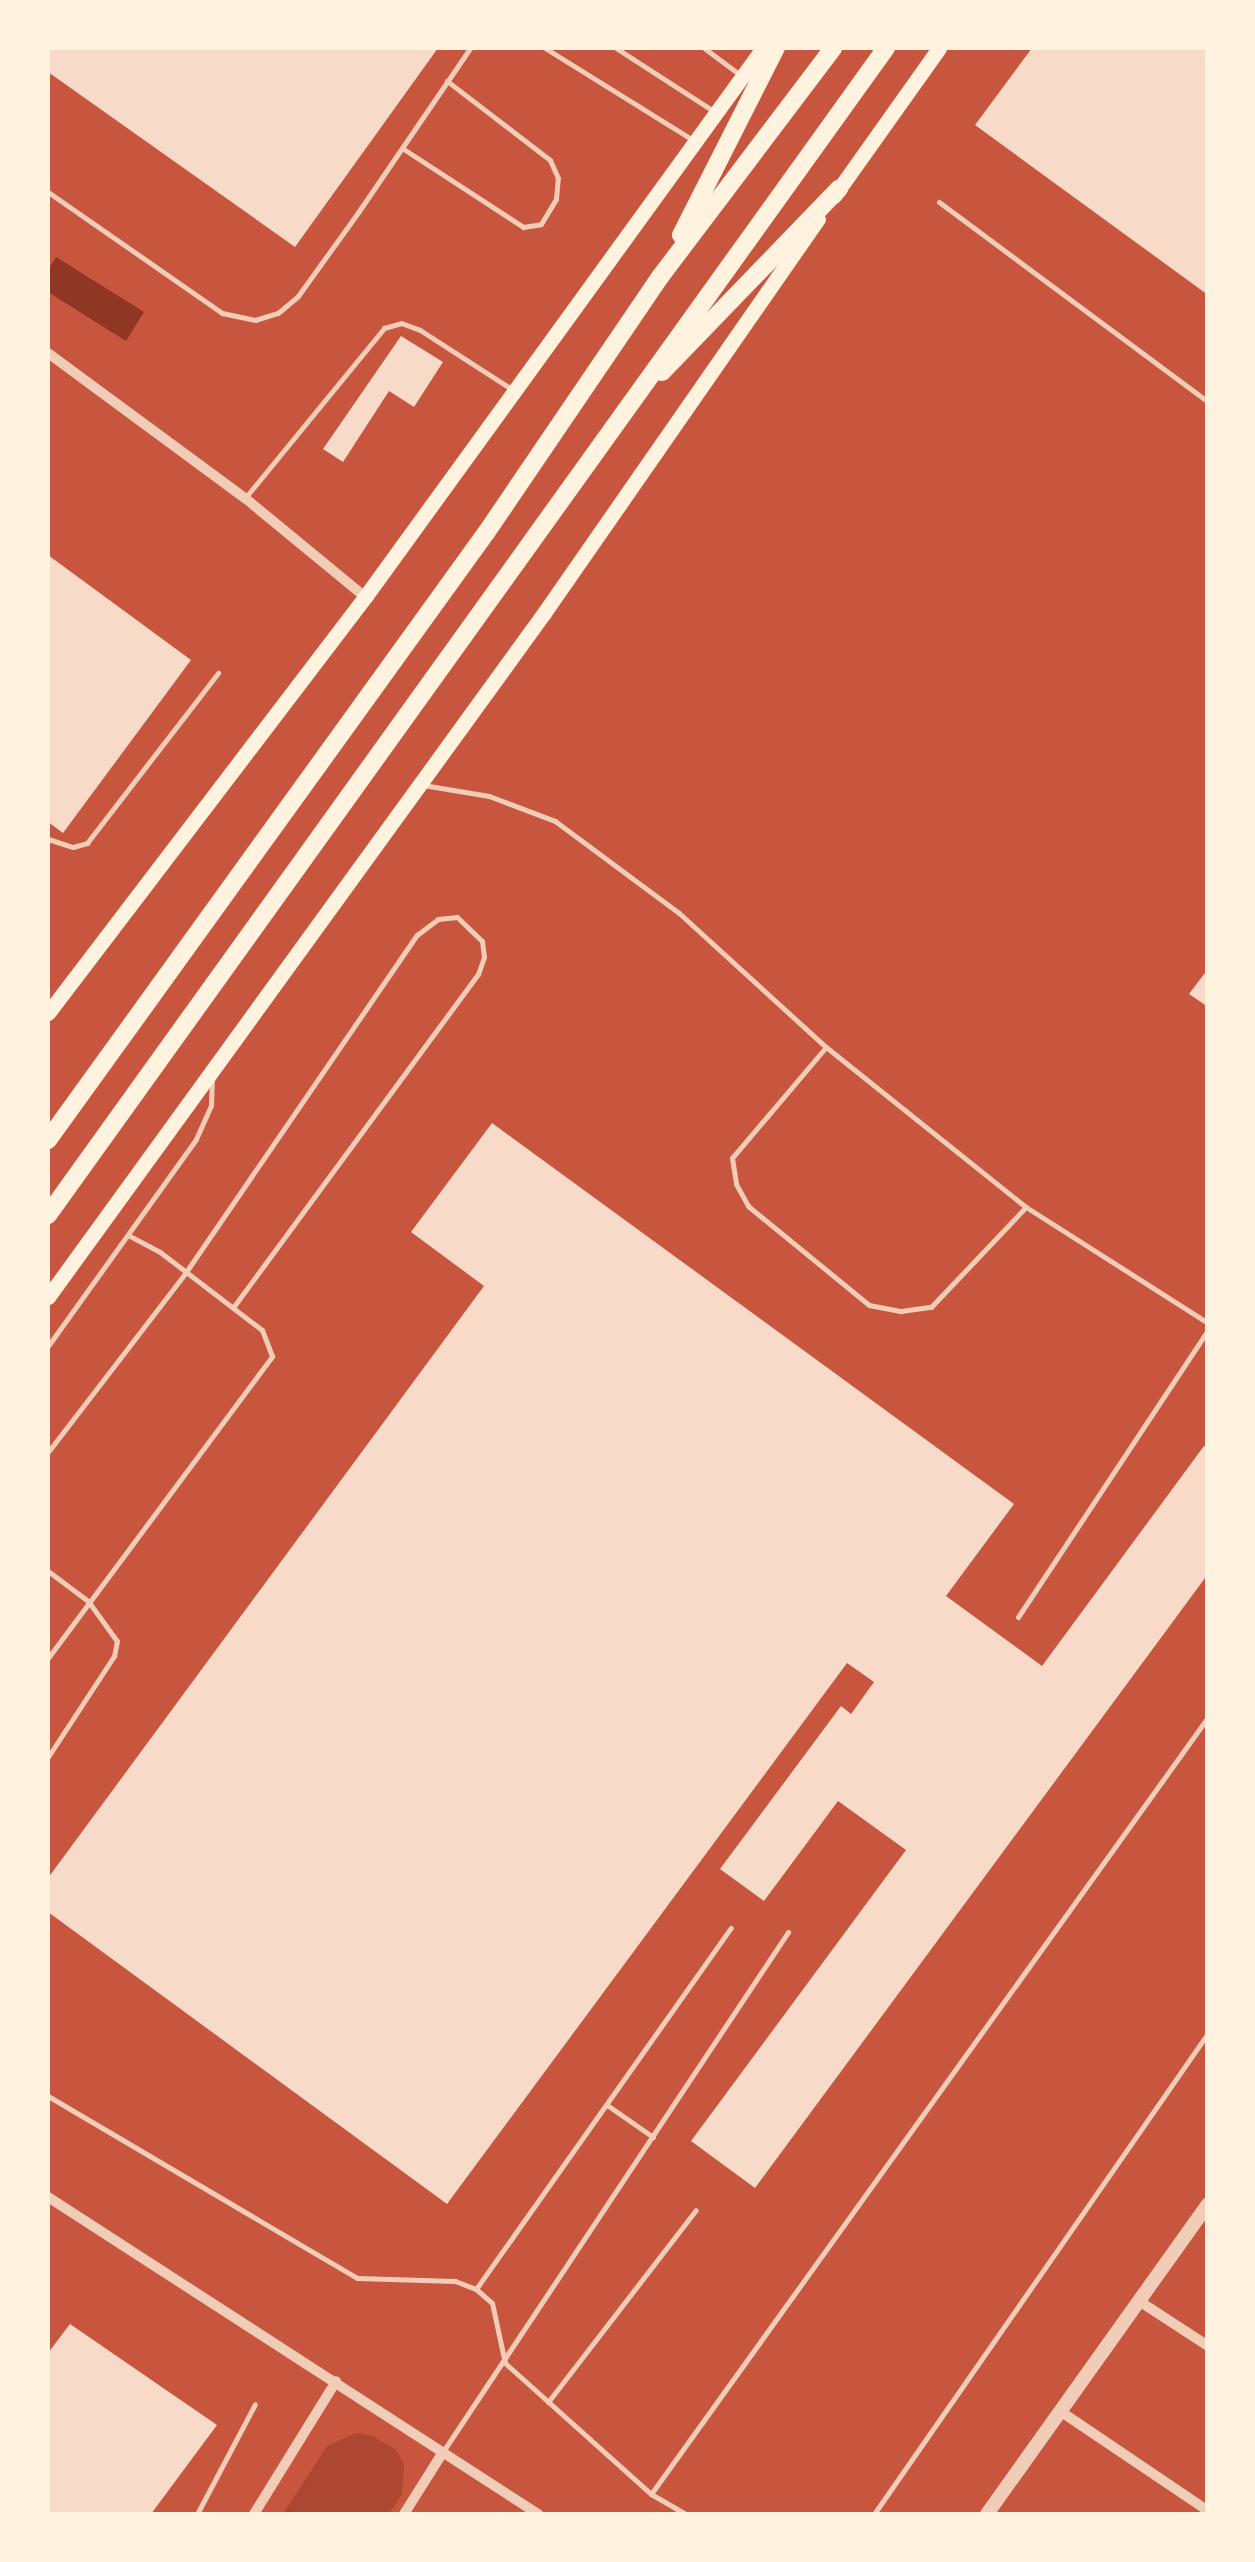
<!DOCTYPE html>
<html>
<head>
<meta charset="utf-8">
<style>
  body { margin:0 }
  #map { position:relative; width:1255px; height:2562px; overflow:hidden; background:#c8553d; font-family:Bitter,serif }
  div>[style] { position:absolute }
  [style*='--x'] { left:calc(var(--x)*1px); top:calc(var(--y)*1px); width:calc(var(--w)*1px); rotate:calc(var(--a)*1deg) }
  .green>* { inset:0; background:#ae4732 }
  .water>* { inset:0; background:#8f3625 }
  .building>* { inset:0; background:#f7dbc8 }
  .service>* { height:5px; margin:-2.5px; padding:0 2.5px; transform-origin:2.5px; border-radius:2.5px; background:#f1ccb7 }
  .minor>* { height:10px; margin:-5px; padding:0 5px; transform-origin:5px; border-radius:5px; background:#f1ccb7 }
  .tertiary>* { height:14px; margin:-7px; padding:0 7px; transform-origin:7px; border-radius:7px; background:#f1ccb7 }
  .secondary>* { height:15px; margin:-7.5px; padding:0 7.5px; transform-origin:7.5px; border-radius:7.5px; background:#fff3e0 }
  .trunk>* { height:18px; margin:-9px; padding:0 9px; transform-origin:9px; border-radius:9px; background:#fff3e0 }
  span { translate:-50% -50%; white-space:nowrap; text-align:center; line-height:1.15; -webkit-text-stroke:8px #fff3e0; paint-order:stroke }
  .frame { position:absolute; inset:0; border:50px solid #fff3e0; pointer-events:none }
</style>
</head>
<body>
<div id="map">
  <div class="green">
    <i style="clip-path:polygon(356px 2433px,373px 2436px,396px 2450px,404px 2464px,402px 2494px,389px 2514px,283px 2514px,327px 2446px)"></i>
  </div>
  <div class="water">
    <i style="clip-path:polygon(56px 257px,144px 312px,126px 341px,48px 292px,48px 270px)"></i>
  </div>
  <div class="building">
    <i style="clip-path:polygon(48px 48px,438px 48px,295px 247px,48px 72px)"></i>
    <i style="clip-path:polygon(1032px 48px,1208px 48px,1208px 295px,975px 125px)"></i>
    <i style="clip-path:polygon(401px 336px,443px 362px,414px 407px,389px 391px,343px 462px,323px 449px)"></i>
    <i style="clip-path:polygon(48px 555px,191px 660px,63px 833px,48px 822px)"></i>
    <i style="clip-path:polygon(1208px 969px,1208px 1007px,1189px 994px)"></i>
    <i style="clip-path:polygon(492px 1123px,1014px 1504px,946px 1596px,1042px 1666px,1204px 1446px,1208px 1449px,1208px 1574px,755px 2188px,691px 2141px,906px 1850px,838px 1801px,764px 1901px,720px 1869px,841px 1706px,851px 1714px,874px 1682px,847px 1663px,447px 2204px,48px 1912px,48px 1878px,484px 1286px,411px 1232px)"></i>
    <i style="clip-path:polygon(70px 2324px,217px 2425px,151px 2514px,48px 2514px,48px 2353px)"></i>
  </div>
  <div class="service">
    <i style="--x:545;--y:48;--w:174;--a:31.9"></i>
    <i style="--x:616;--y:48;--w:114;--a:32.9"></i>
    <i style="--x:704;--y:48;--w:44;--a:36.6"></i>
    <i style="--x:402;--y:148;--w:145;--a:33.1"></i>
    <i style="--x:523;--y:227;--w:18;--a:-9"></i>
    <i style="--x:541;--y:224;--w:29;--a:-59"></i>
    <i style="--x:556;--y:199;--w:21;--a:-85"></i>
    <i style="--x:558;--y:178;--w:20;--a:-114"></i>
    <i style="--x:550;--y:160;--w:130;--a:-142.5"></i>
    <i style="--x:48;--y:192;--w:212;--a:34.8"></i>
    <i style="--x:222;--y:313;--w:34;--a:12"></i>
    <i style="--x:255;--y:320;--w:24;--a:-17"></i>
    <i style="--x:278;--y:313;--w:26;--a:-40"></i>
    <i style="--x:298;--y:296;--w:105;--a:-54.3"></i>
    <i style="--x:359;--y:211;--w:197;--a:-55.7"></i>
    <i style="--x:939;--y:202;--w:335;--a:36.6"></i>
    <i style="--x:245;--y:498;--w:220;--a:-50.7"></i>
    <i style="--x:384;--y:328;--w:18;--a:-16"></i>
    <i style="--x:401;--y:323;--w:20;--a:20"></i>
    <i style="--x:420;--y:330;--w:111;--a:32.8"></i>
    <i style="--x:423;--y:785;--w:67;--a:9.5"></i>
    <i style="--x:489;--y:796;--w:71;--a:20.7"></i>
    <i style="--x:555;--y:821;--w:154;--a:36.6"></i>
    <i style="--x:679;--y:913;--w:199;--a:42.4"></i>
    <i style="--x:826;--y:1047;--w:256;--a:38.7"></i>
    <i style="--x:1026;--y:1207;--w:216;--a:32.5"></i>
    <i style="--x:48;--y:839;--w:26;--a:18"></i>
    <i style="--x:73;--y:847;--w:15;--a:-16"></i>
    <i style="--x:87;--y:843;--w:215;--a:-52.4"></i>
    <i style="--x:826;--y:1047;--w:145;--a:130.3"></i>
    <i style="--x:732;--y:1158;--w:26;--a:81"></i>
    <i style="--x:736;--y:1184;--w:25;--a:61"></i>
    <i style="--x:748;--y:1206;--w:156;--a:39.3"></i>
    <i style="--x:869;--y:1305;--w:33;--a:11"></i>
    <i style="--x:901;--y:1311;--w:30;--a:-8"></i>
    <i style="--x:931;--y:1307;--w:138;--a:-46.5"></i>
    <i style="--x:48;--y:1346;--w:254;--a:-54.4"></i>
    <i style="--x:196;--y:1139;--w:37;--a:-66"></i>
    <i style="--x:211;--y:1105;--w:25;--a:-88"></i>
    <i style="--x:48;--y:1452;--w:227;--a:-52.5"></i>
    <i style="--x:186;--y:1272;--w:409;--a:-55.6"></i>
    <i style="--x:417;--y:935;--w:26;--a:-37"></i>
    <i style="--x:438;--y:919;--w:19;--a:-6"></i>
    <i style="--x:457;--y:917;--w:35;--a:44"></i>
    <i style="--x:482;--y:941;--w:16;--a:83"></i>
    <i style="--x:484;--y:957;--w:18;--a:109"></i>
    <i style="--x:478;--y:974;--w:414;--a:126.3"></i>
    <i style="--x:48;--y:1571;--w:50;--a:36.9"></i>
    <i style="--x:88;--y:1601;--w:49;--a:54.1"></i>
    <i style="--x:117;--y:1641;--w:15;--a:101"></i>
    <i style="--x:114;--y:1656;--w:121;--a:123.2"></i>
    <i style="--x:1018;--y:1617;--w:344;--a:-56.5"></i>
    <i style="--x:48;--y:1658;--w:376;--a:-53.4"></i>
    <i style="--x:272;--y:1356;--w:28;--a:-111"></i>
    <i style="--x:262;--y:1330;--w:128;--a:-142.6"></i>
    <i style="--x:160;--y:1252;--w:36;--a:-152"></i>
    <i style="--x:48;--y:2096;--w:359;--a:30.5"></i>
    <i style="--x:357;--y:2278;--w:98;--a:1.8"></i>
    <i style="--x:455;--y:2281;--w:22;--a:21"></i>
    <i style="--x:476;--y:2289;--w:21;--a:41"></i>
    <i style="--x:492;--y:2303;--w:61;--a:77.8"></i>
    <i style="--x:505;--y:2363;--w:196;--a:41.9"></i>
    <i style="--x:651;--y:2494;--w:39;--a:30"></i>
    <i style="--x:607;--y:2105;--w:56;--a:34.8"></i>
    <i style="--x:476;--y:2289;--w:442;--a:-54.8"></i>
    <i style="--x:548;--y:2402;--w:242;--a:-52.4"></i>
    <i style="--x:444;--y:2450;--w:622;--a:-56.41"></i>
    <i style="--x:651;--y:2494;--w:956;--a:-54.36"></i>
    <i style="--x:197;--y:2514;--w:124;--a:-62.2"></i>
    <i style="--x:874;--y:2514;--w:586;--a:-55.22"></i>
  </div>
  <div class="minor">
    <i style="--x:48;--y:353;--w:245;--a:36.4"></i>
    <i style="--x:245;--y:498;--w:156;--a:39.5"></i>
    <i style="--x:48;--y:2197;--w:584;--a:32.9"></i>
    <i style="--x:1139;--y:2301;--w:82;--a:33.1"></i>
    <i style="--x:1060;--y:2411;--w:179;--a:34"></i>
    <i style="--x:254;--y:2514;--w:156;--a:-58.3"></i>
    <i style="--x:404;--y:2514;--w:73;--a:-57.8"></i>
  </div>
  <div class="tertiary">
    <i style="--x:987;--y:2514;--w:381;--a:-54.5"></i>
  </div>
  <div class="secondary">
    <i style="--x:834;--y:196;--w:181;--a:-54.6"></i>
    <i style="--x:48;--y:1013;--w:523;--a:-52.69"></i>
    <i style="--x:365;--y:597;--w:678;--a:-54.06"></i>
    <i style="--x:48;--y:1297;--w:845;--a:-54.05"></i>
    <i style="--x:544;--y:613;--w:480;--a:-55.2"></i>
  </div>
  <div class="trunk">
    <i style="--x:681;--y:235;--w:210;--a:-63.1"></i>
    <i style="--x:662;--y:372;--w:255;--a:-46"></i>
    <i style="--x:48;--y:1140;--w:749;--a:-54.19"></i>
    <i style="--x:486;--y:533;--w:310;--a:-55.8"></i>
    <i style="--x:660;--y:277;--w:287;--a:-52.9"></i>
    <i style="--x:48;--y:1215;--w:1437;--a:-54.32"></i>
  </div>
  <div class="frame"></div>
</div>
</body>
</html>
